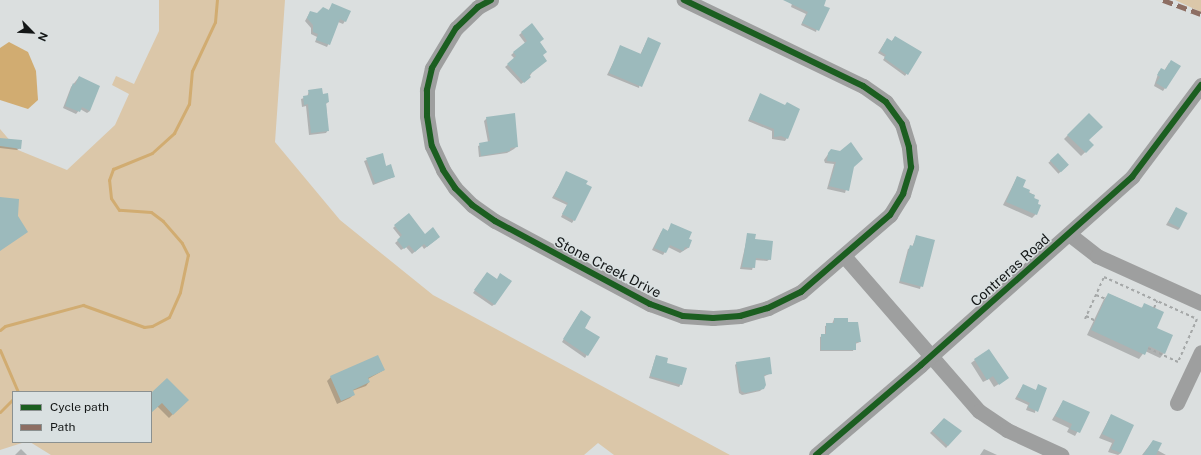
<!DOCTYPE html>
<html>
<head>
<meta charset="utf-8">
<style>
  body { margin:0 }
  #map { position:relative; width:1201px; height:455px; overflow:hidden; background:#dbdfdf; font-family:"Public Sans",sans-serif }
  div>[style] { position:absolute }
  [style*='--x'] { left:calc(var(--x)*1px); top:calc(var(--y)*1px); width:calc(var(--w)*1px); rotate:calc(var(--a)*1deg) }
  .green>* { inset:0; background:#dbc7a9 }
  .water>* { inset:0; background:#d1ac71 }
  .shadow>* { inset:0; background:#0003; transform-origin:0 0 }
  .stream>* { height:3px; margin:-1.5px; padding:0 1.5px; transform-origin:1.5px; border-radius:1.5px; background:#d1ac71 }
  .building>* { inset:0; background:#9cbabc; transform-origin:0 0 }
  .path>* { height:2px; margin-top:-1px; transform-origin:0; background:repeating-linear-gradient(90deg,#a5a8a8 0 3px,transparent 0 6px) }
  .minor>* { height:15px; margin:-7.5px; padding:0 7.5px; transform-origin:7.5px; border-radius:7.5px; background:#9e9f9f }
  .quiet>* { height:5px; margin-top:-2.5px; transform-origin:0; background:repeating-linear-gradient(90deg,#8d6e63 0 10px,transparent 0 15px) }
  .cycleway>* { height:6px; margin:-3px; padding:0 3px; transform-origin:3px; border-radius:3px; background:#1b5e20 }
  span { translate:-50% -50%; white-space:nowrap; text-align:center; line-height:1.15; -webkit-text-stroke:3px #d9e0e1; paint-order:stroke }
  .street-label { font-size:14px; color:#141717 }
  .legend { position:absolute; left:12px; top:391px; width:140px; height:52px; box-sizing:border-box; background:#d9e0e1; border:1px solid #8a9090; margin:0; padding:5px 7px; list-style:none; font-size:12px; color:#141717 }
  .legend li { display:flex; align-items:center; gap:8px; height:20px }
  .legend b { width:20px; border:1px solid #8a9090 }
  .north { position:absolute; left:12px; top:12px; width:40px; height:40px; -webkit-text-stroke:3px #d9e0e1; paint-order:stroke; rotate:114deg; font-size:11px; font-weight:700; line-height:16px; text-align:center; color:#141717 }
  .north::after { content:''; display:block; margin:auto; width:14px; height:18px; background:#141717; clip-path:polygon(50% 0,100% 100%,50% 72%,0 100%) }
</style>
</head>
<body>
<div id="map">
  <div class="green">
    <i style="clip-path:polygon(159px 0,285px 0,275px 142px,340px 220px,433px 295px,730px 455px,614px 455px,598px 443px,584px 455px,51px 455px,30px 442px,151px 442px,151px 392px,13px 392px,13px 442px,25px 442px,0 450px,0 129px,18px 150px,67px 170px,115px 125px,129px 94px,112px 85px,116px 76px,134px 84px,159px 31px)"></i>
    <i style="clip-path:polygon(1175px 0,1201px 0,1201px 12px)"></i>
  </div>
  <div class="water">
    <i style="clip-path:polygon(9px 42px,28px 52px,36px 71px,38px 100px,28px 109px,0 100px,0 48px)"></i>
  </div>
  <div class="shadow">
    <i style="clip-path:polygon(793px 0,825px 0,816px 32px,801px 25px,806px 14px,791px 7px)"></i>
    <i style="clip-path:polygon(333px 4px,345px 21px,343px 24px,338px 22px,327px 47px,315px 42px,317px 37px,311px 34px,311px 28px,305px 21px,310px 12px,317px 14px,328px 11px)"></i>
    <i style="clip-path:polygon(532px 24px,542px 56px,528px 79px,521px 84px,505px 67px,515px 59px,511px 55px,525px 43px,519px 35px)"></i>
    <i style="clip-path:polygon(895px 37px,920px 53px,905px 76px,883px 60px,885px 57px,878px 53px,885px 42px,891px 42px)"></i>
    <i style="clip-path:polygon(648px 38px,639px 88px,607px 75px,621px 47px,640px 55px)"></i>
    <i style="clip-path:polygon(1169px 63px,1180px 66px,1163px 91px,1154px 86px,1159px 71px,1164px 71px)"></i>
    <i style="clip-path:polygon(79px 77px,90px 111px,87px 113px,80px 109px,76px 114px,63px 108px,71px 87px)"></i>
    <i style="clip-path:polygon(309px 91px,322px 95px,328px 102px,326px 104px,328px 130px,326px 133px,309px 135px,306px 106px,302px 107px,301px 99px,307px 97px)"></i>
    <i style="clip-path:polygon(761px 94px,787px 138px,785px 141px,772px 139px,772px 131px,748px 121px)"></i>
    <i style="clip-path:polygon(1089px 114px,1088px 140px,1093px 145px,1081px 156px,1064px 139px)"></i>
    <i style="clip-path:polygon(487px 118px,517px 146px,514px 149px,507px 153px,479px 157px,478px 146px,488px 142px,484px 121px)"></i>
    <i style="clip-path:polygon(0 139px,20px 148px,17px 150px,0 148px)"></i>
    <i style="clip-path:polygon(829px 153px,853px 166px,845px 193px,827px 189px,834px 164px,825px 163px,824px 160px)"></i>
    <i style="clip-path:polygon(382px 154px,386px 167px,394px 177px,373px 185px,364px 161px)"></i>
    <i style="left:1058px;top:154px;width:15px;height:13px;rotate:48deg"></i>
    <i style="clip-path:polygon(567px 172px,574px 220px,572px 223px,561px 217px,567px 205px,552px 198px)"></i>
    <i style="clip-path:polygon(1017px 177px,1022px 188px,1034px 195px,1036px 214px,1032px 218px,1003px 205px)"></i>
    <i style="clip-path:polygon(1176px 208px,1180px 228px,1178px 230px,1166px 225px)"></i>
    <i style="clip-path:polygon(672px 224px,691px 241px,688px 248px,680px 253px,668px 247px,663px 255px,652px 250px,661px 232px,663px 230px,667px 232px)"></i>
    <i style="clip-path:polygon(395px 226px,425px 235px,437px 239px,424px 249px,422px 246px,412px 254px,406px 247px,401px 250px,395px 243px,401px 238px,393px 228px)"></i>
    <i style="clip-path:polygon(748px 234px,770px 259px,767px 261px,755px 260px,752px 270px,740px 269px)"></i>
    <i style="clip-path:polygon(917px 236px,934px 241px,920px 289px,899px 283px,908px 249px,912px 247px)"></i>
    <i style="clip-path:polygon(487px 273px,495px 304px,492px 306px,473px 293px)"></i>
    <i style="clip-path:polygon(1109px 294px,1141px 308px,1145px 305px,1164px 353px,1160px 358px,1145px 351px,1139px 359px,1087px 335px,1104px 299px)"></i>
    <i style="clip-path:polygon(579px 314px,583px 328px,598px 337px,585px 358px,562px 342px)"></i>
    <i style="clip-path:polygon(834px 319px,847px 323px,860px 342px,855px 344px,853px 351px,820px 351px,820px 337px,825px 335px,825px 326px,832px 324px)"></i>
    <i style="clip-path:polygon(656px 356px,666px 363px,681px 384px,679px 387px,649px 378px)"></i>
    <i style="clip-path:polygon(975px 360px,1008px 378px,994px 387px,989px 379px,983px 382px,971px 363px)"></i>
    <i style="clip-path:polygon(737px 363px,771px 373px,763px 377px,763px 388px,760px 391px,742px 395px,739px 393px,735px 365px)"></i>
    <i style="clip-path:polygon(384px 370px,368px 379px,369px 382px,366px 386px,352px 391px,354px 394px,350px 398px,337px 404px,327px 381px,331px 377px)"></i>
    <i style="clip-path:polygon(1023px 385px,1035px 391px,1039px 386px,1035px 413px,1026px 410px,1028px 405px,1015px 399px)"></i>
    <i style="clip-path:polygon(151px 394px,187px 400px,169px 418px,157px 406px,151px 412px)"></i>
    <i style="clip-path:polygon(1063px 401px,1088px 413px,1075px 436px,1067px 432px,1069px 428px,1052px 420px)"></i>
    <i style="clip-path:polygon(1111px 415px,1121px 453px,1118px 455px,1108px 452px,1112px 443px,1099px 438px)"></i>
    <i style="clip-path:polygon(944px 419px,961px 431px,946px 448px,930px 433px)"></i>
    <i style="clip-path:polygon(1153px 441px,1157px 450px,1166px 455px,1142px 455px)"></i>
    <i style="clip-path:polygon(21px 449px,27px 455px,15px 455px)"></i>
    <i style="clip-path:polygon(984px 449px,997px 455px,980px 455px)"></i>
  </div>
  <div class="stream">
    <i style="--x:0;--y:330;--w:6;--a:-39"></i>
    <i style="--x:5;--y:326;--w:81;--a:-15.1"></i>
    <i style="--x:83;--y:305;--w:65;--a:19.8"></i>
    <i style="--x:144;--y:327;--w:8;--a:-7"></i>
    <i style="--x:152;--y:326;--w:19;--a:-28"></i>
    <i style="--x:169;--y:317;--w:27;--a:-66"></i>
    <i style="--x:180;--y:292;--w:38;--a:-78"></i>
    <i style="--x:188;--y:255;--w:13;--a:-117"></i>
    <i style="--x:182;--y:243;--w:29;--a:-131"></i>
    <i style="--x:163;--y:221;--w:15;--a:-143"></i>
    <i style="--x:151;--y:212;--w:32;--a:-176"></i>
    <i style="--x:119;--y:210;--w:14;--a:-124"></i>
    <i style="--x:111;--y:198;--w:18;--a:-96"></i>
    <i style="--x:109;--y:180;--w:12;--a:-70"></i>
    <i style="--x:113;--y:169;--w:42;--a:-22.3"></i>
    <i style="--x:152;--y:153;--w:30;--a:-42"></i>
    <i style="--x:174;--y:133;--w:33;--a:-63"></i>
    <i style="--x:189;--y:104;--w:33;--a:-85"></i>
    <i style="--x:192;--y:71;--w:54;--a:-64.9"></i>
    <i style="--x:215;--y:22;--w:22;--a:-85"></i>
    <i style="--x:0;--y:350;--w:46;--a:66.8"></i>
    <i style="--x:0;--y:412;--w:18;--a:-45"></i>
  </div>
  <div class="building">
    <i style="clip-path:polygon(783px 0,826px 0,824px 6px,830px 8px,819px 31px,802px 23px,808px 12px)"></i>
    <i style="clip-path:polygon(332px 3px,351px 11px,346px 22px,340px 19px,330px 45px,316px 40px,318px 34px,313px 32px,313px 25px,307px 18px,310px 11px,317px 13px,323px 7px,329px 10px)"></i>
    <i style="clip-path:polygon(532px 23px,544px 39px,540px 42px,547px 52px,543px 55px,547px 61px,529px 75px,531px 77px,524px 83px,507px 64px,516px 56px,513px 52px,527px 41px,521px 32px)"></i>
    <i style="clip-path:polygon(895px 36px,922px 52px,908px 75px,884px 58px,886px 55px,880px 51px,887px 38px,892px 41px)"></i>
    <i style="clip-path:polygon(648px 37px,661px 43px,642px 87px,609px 73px,620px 45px,641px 54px)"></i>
    <i style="clip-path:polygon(1171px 60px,1181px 66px,1166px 89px,1156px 83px,1160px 77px,1157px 75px,1161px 68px,1165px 70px)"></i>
    <i style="clip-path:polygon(79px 76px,100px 86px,90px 111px,82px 107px,80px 112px,65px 106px,73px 83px,75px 85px)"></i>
    <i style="clip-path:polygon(322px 88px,323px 94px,328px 93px,329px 102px,326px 103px,329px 131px,311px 133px,308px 104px,304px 105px,303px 96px,309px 95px,308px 90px)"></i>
    <i style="clip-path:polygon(760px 93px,785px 105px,787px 102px,800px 109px,788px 139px,781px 136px,774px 137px,774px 129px,749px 119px)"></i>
    <i style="clip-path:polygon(515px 113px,518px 147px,510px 148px,510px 151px,481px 156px,479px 143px,490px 141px,486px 117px)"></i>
    <i style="clip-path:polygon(1089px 113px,1103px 127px,1089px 140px,1094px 145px,1086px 153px,1067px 135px)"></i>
    <i style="clip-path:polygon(0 138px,22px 140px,21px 149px,0 146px)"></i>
    <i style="clip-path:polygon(851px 142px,863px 159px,854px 167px,849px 191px,829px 186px,836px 162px,827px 161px,828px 153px,831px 149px,840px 151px)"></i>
    <i style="clip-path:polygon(383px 153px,386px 166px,391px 164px,395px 177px,375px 183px,366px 158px)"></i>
    <i style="left:1058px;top:153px;width:16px;height:11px;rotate:47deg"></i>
    <i style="clip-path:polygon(566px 171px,588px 181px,586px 184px,592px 187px,575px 221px,562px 214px,568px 203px,554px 196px)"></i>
    <i style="clip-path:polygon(1017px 176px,1026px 180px,1023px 187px,1030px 190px,1029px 193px,1035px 195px,1034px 198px,1039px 200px,1038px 204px,1041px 205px,1037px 215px,1006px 202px)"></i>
    <i style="clip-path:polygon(0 197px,19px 199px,18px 216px,28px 232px,0 251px)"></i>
    <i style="left:1176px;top:207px;width:13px;height:17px;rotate:27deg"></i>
    <i style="clip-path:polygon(409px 213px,425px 234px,433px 227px,440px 237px,427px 247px,424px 244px,415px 252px,409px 245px,404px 249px,397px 240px,402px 235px,394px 225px)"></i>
    <i style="clip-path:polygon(671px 223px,692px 232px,689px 239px,692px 240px,689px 248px,685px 247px,683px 251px,670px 245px,666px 253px,654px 248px,663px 228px,668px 231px)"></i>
    <i style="clip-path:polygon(747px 233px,756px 234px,755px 239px,773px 241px,771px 260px,756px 258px,755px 268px,742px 267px)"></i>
    <i style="clip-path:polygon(916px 235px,935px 240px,923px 287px,900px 281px,910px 245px,913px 246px)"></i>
    <i style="clip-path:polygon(487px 272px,497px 279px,500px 273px,512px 281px,495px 305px,474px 290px)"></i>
    <i style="clip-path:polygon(1108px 293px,1142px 308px,1144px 303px,1164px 312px,1157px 328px,1173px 335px,1165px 354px,1149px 346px,1145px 355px,1091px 330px)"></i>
    <i style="clip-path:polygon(581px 310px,591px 317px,585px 328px,600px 337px,588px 356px,563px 339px)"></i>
    <i style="clip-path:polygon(834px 318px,848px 318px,848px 322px,858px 322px,861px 342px,856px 342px,856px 350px,821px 350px,821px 334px,826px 334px,826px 323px,834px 323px)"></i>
    <i style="clip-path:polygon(989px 349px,1009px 378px,999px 385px,993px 376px,987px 380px,974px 359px)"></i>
    <i style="clip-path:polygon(378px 355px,385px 370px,368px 378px,370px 382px,353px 390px,355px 395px,341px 401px,330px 376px)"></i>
    <i style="clip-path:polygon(656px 355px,668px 358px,667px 363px,687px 368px,682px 385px,650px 376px)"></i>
    <i style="clip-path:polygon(770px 357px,772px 374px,764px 375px,766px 385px,764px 389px,745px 393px,741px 391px,736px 362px)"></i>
    <i style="clip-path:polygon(167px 378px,189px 400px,173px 415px,162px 403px,151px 413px,151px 393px)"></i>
    <i style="clip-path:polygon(1023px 384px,1036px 390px,1038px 384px,1047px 388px,1038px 412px,1028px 407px,1030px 403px,1017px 397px)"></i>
    <i style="clip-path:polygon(1063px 400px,1090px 412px,1080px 433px,1070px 429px,1072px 424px,1055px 416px)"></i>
    <i style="clip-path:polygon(1111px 414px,1134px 425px,1121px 453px,1111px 449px,1115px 440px,1102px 434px)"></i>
    <i style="clip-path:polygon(944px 418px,962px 431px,948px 446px,932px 431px)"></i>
    <i style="clip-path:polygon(1153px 440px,1162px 443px,1156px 455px,1143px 455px)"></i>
  </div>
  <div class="path">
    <i style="--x:1096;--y:295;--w:11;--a:22"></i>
    <i style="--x:1154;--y:308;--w:8;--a:-67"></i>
    <i style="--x:1086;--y:316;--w:11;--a:27"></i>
    <i style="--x:1085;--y:319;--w:46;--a:-65.7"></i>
    <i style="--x:1104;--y:277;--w:102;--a:24.3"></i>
    <i style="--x:1197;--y:319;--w:47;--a:113.8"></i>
    <i style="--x:1178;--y:362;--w:33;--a:-155"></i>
  </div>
  <div class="minor">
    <i style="--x:491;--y:0;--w:15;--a:152"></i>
    <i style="--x:478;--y:7;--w:30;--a:136"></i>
    <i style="--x:456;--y:28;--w:47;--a:121"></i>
    <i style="--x:432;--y:68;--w:23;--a:103"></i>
    <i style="--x:427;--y:90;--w:26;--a:90"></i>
    <i style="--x:427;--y:116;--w:30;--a:81"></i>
    <i style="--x:432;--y:146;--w:26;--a:65"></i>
    <i style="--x:443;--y:170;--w:22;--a:56"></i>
    <i style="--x:455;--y:188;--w:24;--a:45"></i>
    <i style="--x:472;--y:205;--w:28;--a:35"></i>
    <i style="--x:495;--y:221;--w:176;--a:28.2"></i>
    <i style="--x:650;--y:304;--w:35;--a:20"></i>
    <i style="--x:683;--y:316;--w:30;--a:4"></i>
    <i style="--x:713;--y:318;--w:27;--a:-4"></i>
    <i style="--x:740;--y:316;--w:29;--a:-16"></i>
    <i style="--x:768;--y:308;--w:37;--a:-26"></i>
    <i style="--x:801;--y:292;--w:118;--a:-40.9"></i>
    <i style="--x:890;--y:215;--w:25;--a:-58"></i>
    <i style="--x:903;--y:194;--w:28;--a:-73"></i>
    <i style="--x:911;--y:167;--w:20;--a:-96"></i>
    <i style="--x:909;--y:147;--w:24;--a:-107"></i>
    <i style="--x:902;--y:124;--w:27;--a:-126"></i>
    <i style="--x:886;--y:102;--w:28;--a:-145"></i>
    <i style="--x:863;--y:86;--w:199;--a:-154.3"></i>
    <i style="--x:1069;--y:234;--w:36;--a:38"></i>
    <i style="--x:1097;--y:256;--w:114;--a:24.3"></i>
    <i style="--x:845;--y:257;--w:204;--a:49"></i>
    <i style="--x:979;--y:411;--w:34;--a:34"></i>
    <i style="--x:1007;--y:430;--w:60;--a:24.8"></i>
    <i style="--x:1177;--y:403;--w:56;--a:-64.8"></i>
    <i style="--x:816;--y:455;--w:138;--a:-40.6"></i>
    <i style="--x:921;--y:365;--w:283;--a:-41.7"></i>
    <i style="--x:1132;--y:177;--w:115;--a:-53.1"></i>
  </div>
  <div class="quiet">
    <i style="--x:1163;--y:0;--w:40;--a:20.2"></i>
  </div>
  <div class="cycleway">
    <i style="--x:491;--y:0;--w:15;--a:152"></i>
    <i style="--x:478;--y:7;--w:30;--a:136"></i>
    <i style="--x:456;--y:28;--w:47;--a:121"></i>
    <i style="--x:432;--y:68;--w:23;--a:103"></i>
    <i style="--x:427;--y:90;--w:26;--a:90"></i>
    <i style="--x:427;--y:116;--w:30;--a:81"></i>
    <i style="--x:432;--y:146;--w:26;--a:65"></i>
    <i style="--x:443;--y:170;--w:22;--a:56"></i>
    <i style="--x:455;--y:188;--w:24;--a:45"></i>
    <i style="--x:472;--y:205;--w:28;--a:35"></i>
    <i style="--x:495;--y:221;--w:176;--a:28.2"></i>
    <i style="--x:650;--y:304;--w:35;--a:20"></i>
    <i style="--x:683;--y:316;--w:30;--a:4"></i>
    <i style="--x:713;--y:318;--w:27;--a:-4"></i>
    <i style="--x:740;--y:316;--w:29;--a:-16"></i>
    <i style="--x:768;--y:308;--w:37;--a:-26"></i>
    <i style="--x:801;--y:292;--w:118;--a:-40.9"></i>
    <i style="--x:890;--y:215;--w:25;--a:-58"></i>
    <i style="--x:903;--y:194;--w:28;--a:-73"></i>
    <i style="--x:911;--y:167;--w:20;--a:-96"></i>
    <i style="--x:909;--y:147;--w:24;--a:-107"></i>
    <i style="--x:902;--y:124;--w:27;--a:-126"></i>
    <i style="--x:886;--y:102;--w:28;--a:-145"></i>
    <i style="--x:863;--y:86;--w:199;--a:-154.3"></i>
    <i style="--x:816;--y:455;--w:138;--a:-40.6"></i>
    <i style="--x:921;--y:365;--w:283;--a:-41.7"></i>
    <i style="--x:1132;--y:177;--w:115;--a:-53.1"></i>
  </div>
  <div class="street-label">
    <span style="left:608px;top:267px;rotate:27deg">Stone Creek Drive</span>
    <span style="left:1010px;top:270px;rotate:-42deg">Contreras Road</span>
  </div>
  <ul class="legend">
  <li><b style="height:5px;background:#1b5e20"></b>Cycle path</li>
  <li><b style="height:5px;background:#8d6e63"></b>Path</li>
  </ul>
  <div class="north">N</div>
</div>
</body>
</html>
